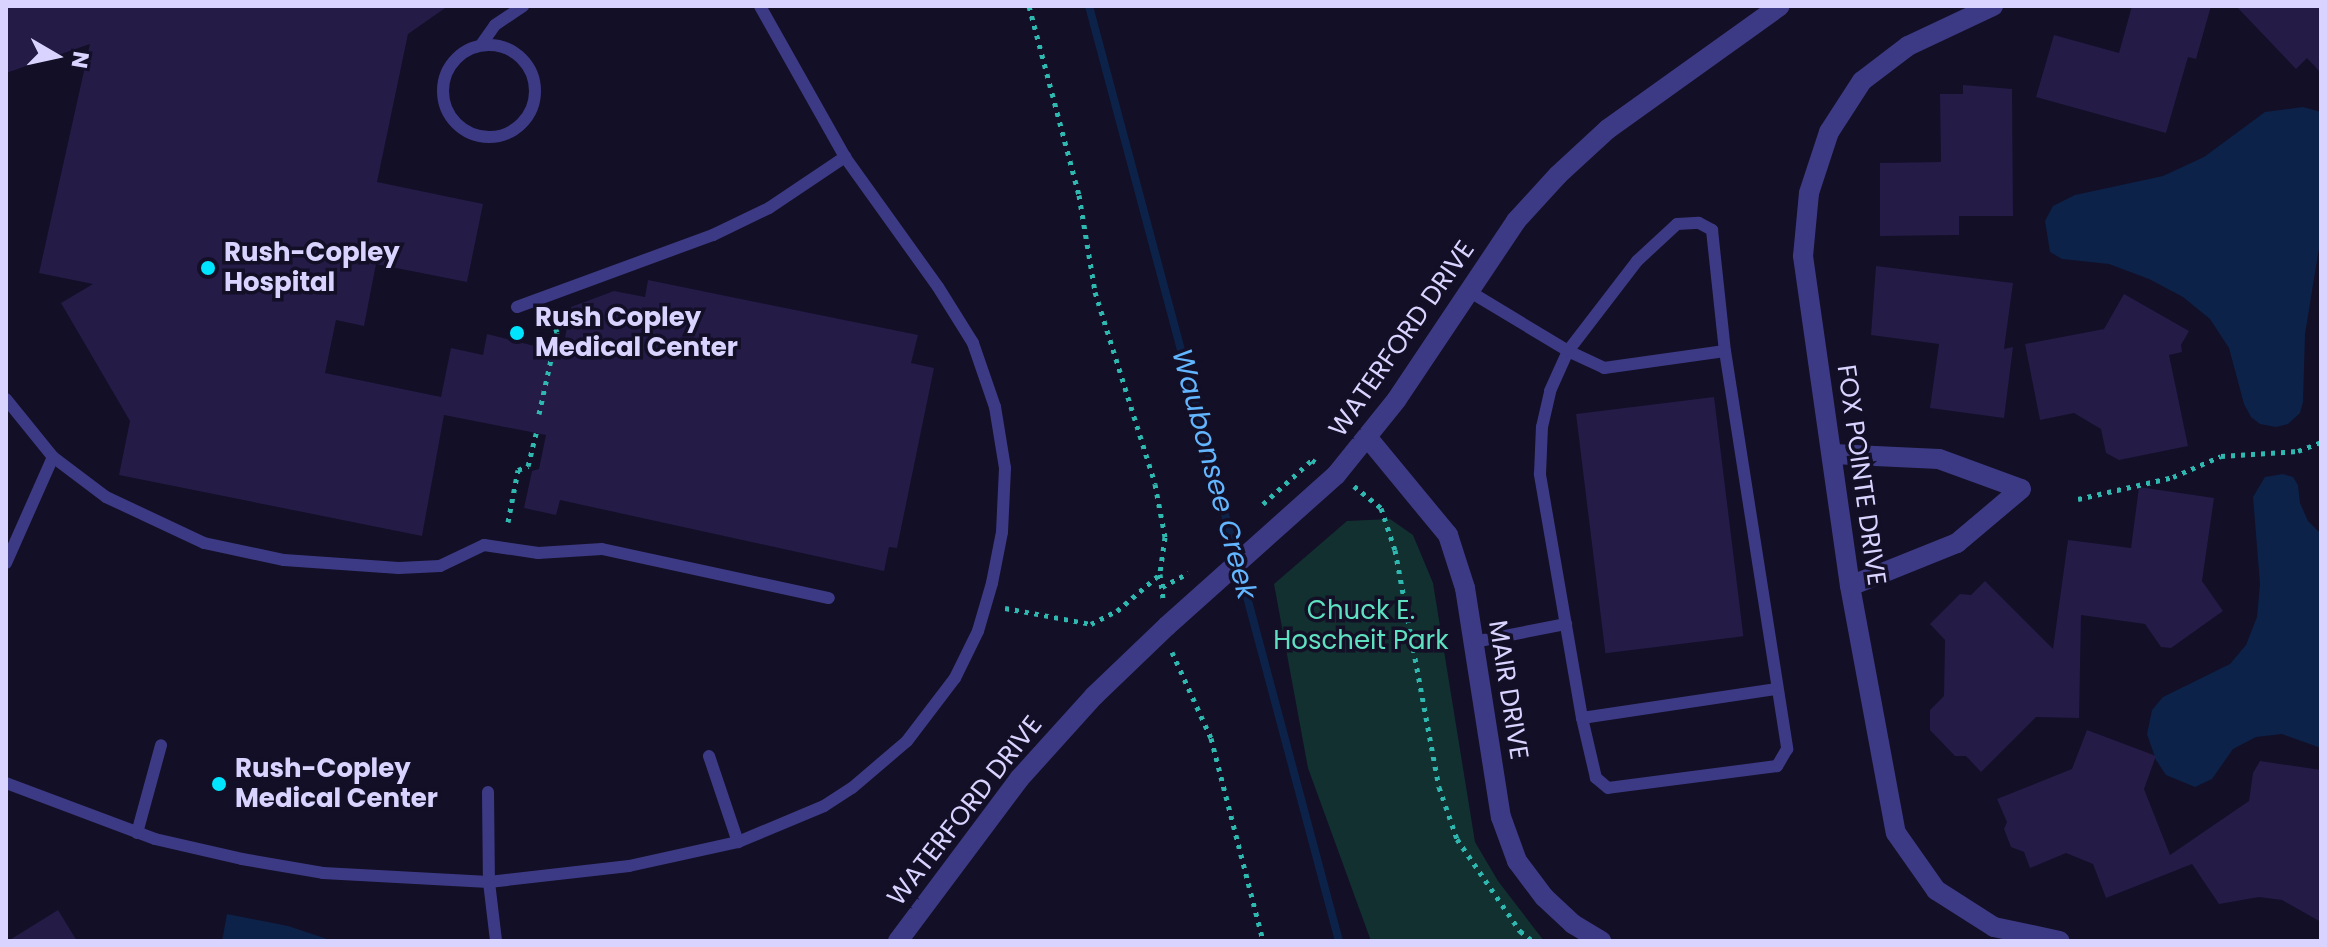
<!DOCTYPE html>
<html>
<head>
<meta charset="utf-8">
<style>
  body { margin:0 }
  #map { position:relative; width:2327px; height:947px; overflow:hidden; background:#130f26; font-family:Poppins,sans-serif }
  div>[style] { position:absolute }
  [style*='--x'] { left:calc(var(--x)*1px); top:calc(var(--y)*1px); width:calc(var(--w)*1px); rotate:calc(var(--a)*1deg) }
  .green>* { inset:0; background:#12302f }
  .water>* { inset:0; background:#0c2248 }
  .stream>* { height:8px; margin:-4px; padding:0 4px; transform-origin:4px; border-radius:4px; background:#0c2248 }
  .building>* { inset:0; background:#241b47; transform-origin:0 0 }
  .path>* { height:5px; margin-top:-2.5px; transform-origin:0; background:repeating-linear-gradient(90deg,#2fb8b0 0 4px,transparent 0 10px) }
  .lane>* { height:12px; margin:-6px; padding:0 6px; transform-origin:6px; border-radius:6px; background:#3d3a85 }
  .lane>.ring { margin:-6px; padding:0; box-sizing:content-box; background:none; border:12px solid #3d3a85; border-radius:50% }
  .street>* { height:20px; margin:-10px; padding:0 10px; transform-origin:10px; border-radius:10px; background:#3d3a85 }
  .dots>* { width:22px; height:22px; translate:-50% -50%; box-sizing:border-box; border:4px solid #130f26; border-radius:50% }
  span { translate:-50% -50%; white-space:nowrap; text-align:center; line-height:1.15; -webkit-text-stroke:7px #130f26; paint-order:stroke }
  .poi-label { font-size:26px; color:#d9d4ff; font-weight:700 }
  .left { translate:0 -50%; text-align:left }
  .street-label { font-size:26px; color:#d9d4ff }
  .park-label { font-size:26px; color:#5fe0c0 }
  .water-label { font-size:28px; color:#62b6ff; font-style:italic }
  .frame { position:absolute; inset:0; border:8px solid #d9d4ff; pointer-events:none }
  .north { position:absolute; left:16px; top:16px; width:80px; height:80px; -webkit-text-stroke:6px #130f26; paint-order:stroke; rotate:99deg; font-size:22px; font-weight:700; line-height:32px; text-align:center; color:#d9d4ff }
  .north::after { content:''; display:block; margin:auto; width:28px; height:36px; background:#d9d4ff; clip-path:polygon(50% 0,100% 100%,50% 72%,0 100%) }
</style>
</head>
<body>
<div id="map">
  <div class="green">
    <i style="clip-path:polygon(1390px 519px,1413px 535px,1433px 583px,1475px 842px,1498px 881px,1544px 941px,1371px 941px,1308px 768px,1274px 584px,1347px 521px)"></i>
  </div>
  <div class="water">
    <i style="clip-path:polygon(2303px 107px,2321px 112px,2321px 236px,2305px 334px,2303px 402px,2300px 413px,2288px 424px,2276px 427px,2260px 424px,2251px 417px,2244px 404px,2229px 348px,2210px 319px,2183px 297px,2149px 279px,2109px 264px,2062px 259px,2050px 252px,2045px 221px,2053px 206px,2075px 195px,2163px 176px,2204px 157px,2265px 112px)"></i>
    <i style="clip-path:polygon(2283px 474px,2293px 477px,2298px 485px,2300px 503px,2308px 521px,2321px 534px,2321px 748px,2282px 734px,2256px 737px,2233px 749px,2212px 779px,2195px 787px,2166px 775px,2156px 760px,2147px 734px,2152px 710px,2163px 697px,2230px 664px,2246px 645px,2257px 617px,2260px 584px,2253px 497px,2265px 477px)"></i>
    <i style="clip-path:polygon(227px 914px,288px 926px,333px 941px,222px 941px)"></i>
  </div>
  <div class="stream">
    <i style="--x:1089;--y:6;--w:968;--a:75.03"></i>
  </div>
  <div class="building">
    <i style="clip-path:polygon(6px 6px,448px 6px,408px 34px,377px 182px,483px 204px,467px 282px,376px 264px,364px 326px,336px 320px,325px 373px,441px 397px,451px 348px,483px 355px,487px 334px,562px 353px,571px 307px,614px 291px,645px 297px,648px 280px,918px 335px,911px 363px,934px 368px,897px 548px,889px 547px,884px 571px,560px 500px,556px 515px,524px 508px,532px 471px,539px 469px,546px 435px,444px 415px,422px 536px,119px 475px,130px 421px,61px 303px,93px 284px,39px 273px,90px 44px,6px 73px)"></i>
    <i style="clip-path:polygon(2132px 6px,2211px 6px,2196px 59px,2188px 57px,2166px 133px,2036px 97px,2054px 35px,2119px 53px)"></i>
    <i style="clip-path:polygon(2236px 6px,2321px 6px,2321px 73px,2307px 58px,2296px 69px)"></i>
    <i style="clip-path:polygon(1963px 85px,2012px 89px,2013px 216px,1959px 216px,1959px 235px,1880px 236px,1880px 163px,1941px 162px,1940px 94px,1963px 94px)"></i>
    <i style="clip-path:polygon(1876px 266px,2013px 283px,2004px 349px,2013px 347px,2004px 418px,1930px 408px,1939px 344px,1871px 335px)"></i>
    <i style="clip-path:polygon(2124px 294px,2189px 331px,2181px 345px,2182px 352px,2169px 355px,2188px 446px,2119px 460px,2106px 453px,2101px 429px,2074px 413px,2040px 420px,2025px 344px,2104px 329px)"></i>
    <i style="left:1714px;top:397px;width:241px;height:139px;rotate:83deg"></i>
    <i style="clip-path:polygon(2139px 487px,2214px 498px,2202px 581px,2223px 611px,2171px 648px,2161px 647px,2145px 624px,2081px 615px,2079px 718px,2036px 717px,1981px 772px,1966px 756px,1955px 756px,1930px 730px,1930px 710px,1944px 696px,1945px 640px,1930px 624px,1960px 594px,1971px 595px,1985px 581px,2053px 649px,2068px 540px,2131px 548px)"></i>
    <i style="clip-path:polygon(2087px 730px,2156px 756px,2144px 789px,2170px 855px,2249px 801px,2253px 773px,2260px 761px,2321px 770px,2321px 922px,2282px 900px,2259px 897px,2219px 904px,2192px 864px,2106px 898px,2093px 864px,2066px 853px,2030px 868px,2024px 852px,2011px 847px,2004px 829px,2007px 822px,1997px 799px,2072px 769px)"></i>
    <i style="clip-path:polygon(58px 910px,77px 941px,8px 941px)"></i>
  </div>
  <div class="path">
    <i style="--x:1029;--y:6;--w:196;--a:75.2"></i>
    <i style="--x:1079;--y:195;--w:98;--a:80.6"></i>
    <i style="--x:1095;--y:292;--w:201;--a:72.6"></i>
    <i style="--x:1155;--y:484;--w:54;--a:79.3"></i>
    <i style="--x:1165;--y:537;--w:37;--a:98"></i>
    <i style="--x:1160;--y:574;--w:24;--a:83"></i>
    <i style="--x:539;--y:414;--w:84;--a:-77.6"></i>
    <i style="--x:557;--y:332;--w:19;--a:-111"></i>
    <i style="--x:1354;--y:486;--w:35;--a:39"></i>
    <i style="--x:1381;--y:508;--w:44;--a:71.6"></i>
    <i style="--x:1395;--y:550;--w:241;--a:79.5"></i>
    <i style="--x:1439;--y:787;--w:55;--a:70.9"></i>
    <i style="--x:1457;--y:839;--w:112;--a:55.6"></i>
    <i style="--x:1520;--y:931;--w:16;--a:38"></i>
    <i style="--x:2078;--y:499;--w:98;--a:-13"></i>
    <i style="--x:2173;--y:477;--w:52;--a:-23.6"></i>
    <i style="--x:2221;--y:456;--w:77;--a:-3.7"></i>
    <i style="--x:2298;--y:451;--w:25;--a:-21"></i>
    <i style="--x:1263;--y:504;--w:66;--a:-41.9"></i>
    <i style="--x:1312;--y:460;--w:4;--a:34"></i>
    <i style="--x:508;--y:522;--w:53;--a:-79.1"></i>
    <i style="--x:518;--y:470;--w:11;--a:-22"></i>
    <i style="--x:528;--y:466;--w:34;--a:-76"></i>
    <i style="--x:1162;--y:587;--w:30;--a:-28"></i>
    <i style="--x:1005;--y:608;--w:87;--a:10.5"></i>
    <i style="--x:1091;--y:624;--w:29;--a:-27"></i>
    <i style="--x:1117;--y:611;--w:57;--a:-40.7"></i>
    <i style="--x:1172;--y:652;--w:94;--a:65.6"></i>
    <i style="--x:1211;--y:738;--w:210;--a:75.6"></i>
  </div>
  <div class="lane">
    <i style="--x:481;--y:45;--w:24;--a:-55"></i>
    <i style="--x:495;--y:25;--w:34;--a:-34"></i>
    <i class="ring" style="left:443px;top:45px;width:80px;height:80px"></i>
    <i style="--x:1467;--y:290;--w:118;--a:31.1"></i>
    <i style="--x:1568;--y:351;--w:113;--a:-52.5"></i>
    <i style="--x:1637;--y:261;--w:54;--a:-42.8"></i>
    <i style="--x:1677;--y:224;--w:22;--a:-3"></i>
    <i style="--x:1699;--y:223;--w:15;--a:28"></i>
    <i style="--x:1712;--y:230;--w:122;--a:83.9"></i>
    <i style="--x:1725;--y:351;--w:403;--a:81.1"></i>
    <i style="--x:1787;--y:749;--w:20;--a:120"></i>
    <i style="--x:1777;--y:766;--w:170;--a:172.6"></i>
    <i style="--x:1608;--y:788;--w:16;--a:-140"></i>
    <i style="--x:1596;--y:778;--w:62;--a:-103.1"></i>
    <i style="--x:1582;--y:718;--w:248;--a:-99.8"></i>
    <i style="--x:1540;--y:474;--w:47;--a:-87.6"></i>
    <i style="--x:1542;--y:427;--w:37;--a:-77"></i>
    <i style="--x:1550;--y:391;--w:44;--a:-65.8"></i>
    <i style="--x:1568;--y:351;--w:40;--a:25"></i>
    <i style="--x:1604;--y:368;--w:122;--a:-8"></i>
    <i style="--x:517;--y:307;--w:209;--a:-20.2"></i>
    <i style="--x:713;--y:235;--w:62;--a:-25.7"></i>
    <i style="--x:769;--y:208;--w:92;--a:-33.9"></i>
    <i style="--x:6;--y:399;--w:75;--a:51"></i>
    <i style="--x:53;--y:457;--w:66;--a:37"></i>
    <i style="--x:106;--y:497;--w:108;--a:25.1"></i>
    <i style="--x:204;--y:543;--w:82;--a:12"></i>
    <i style="--x:284;--y:560;--w:115;--a:4"></i>
    <i style="--x:399;--y:568;--w:41;--a:-2.8"></i>
    <i style="--x:440;--y:566;--w:49;--a:-25.5"></i>
    <i style="--x:484;--y:545;--w:55;--a:8.4"></i>
    <i style="--x:538;--y:553;--w:64;--a:-3.6"></i>
    <i style="--x:602;--y:549;--w:232;--a:12.2"></i>
    <i style="--x:6;--y:563;--w:116;--a:-66.1"></i>
    <i style="--x:1474;--y:642;--w:94;--a:-11.1"></i>
    <i style="--x:1582;--y:718;--w:197;--a:-8.5"></i>
    <i style="--x:709;--y:756;--w:91;--a:71.4"></i>
    <i style="--x:6;--y:783;--w:159;--a:20.6"></i>
    <i style="--x:155;--y:839;--w:89;--a:12.9"></i>
    <i style="--x:242;--y:859;--w:82;--a:9.8"></i>
    <i style="--x:323;--y:873;--w:166;--a:3.1"></i>
    <i style="--x:489;--y:882;--w:141;--a:-6.5"></i>
    <i style="--x:629;--y:866;--w:112;--a:-12.4"></i>
    <i style="--x:738;--y:842;--w:93;--a:-22.7"></i>
    <i style="--x:824;--y:806;--w:33;--a:-33"></i>
    <i style="--x:852;--y:788;--w:72;--a:-40.5"></i>
    <i style="--x:907;--y:741;--w:79;--a:-52.7"></i>
    <i style="--x:955;--y:678;--w:52;--a:-63.9"></i>
    <i style="--x:978;--y:631;--w:50;--a:-73.7"></i>
    <i style="--x:992;--y:583;--w:52;--a:-78.9"></i>
    <i style="--x:1002;--y:532;--w:64;--a:-87.3"></i>
    <i style="--x:1005;--y:468;--w:62;--a:-99.3"></i>
    <i style="--x:995;--y:407;--w:68;--a:-109"></i>
    <i style="--x:973;--y:343;--w:66;--a:-122"></i>
    <i style="--x:938;--y:287;--w:160;--a:-125.6"></i>
    <i style="--x:845;--y:157;--w:173;--a:-119.4"></i>
    <i style="--x:488;--y:792;--w:90;--a:89.4"></i>
    <i style="--x:489;--y:882;--w:59;--a:83.2"></i>
    <i style="--x:137;--y:833;--w:91;--a:-74.7"></i>
  </div>
  <div class="street">
    <i style="--x:1993;--y:6;--w:94;--a:154.8"></i>
    <i style="--x:1908;--y:46;--w:58;--a:142.7"></i>
    <i style="--x:1862;--y:81;--w:61;--a:122.9"></i>
    <i style="--x:1829;--y:132;--w:64;--a:108.2"></i>
    <i style="--x:1809;--y:193;--w:63;--a:95.4"></i>
    <i style="--x:1803;--y:256;--w:333;--a:81.9"></i>
    <i style="--x:1850;--y:586;--w:251;--a:79.5"></i>
    <i style="--x:1896;--y:833;--w:70;--a:54.9"></i>
    <i style="--x:1936;--y:890;--w:69;--a:32.5"></i>
    <i style="--x:1994;--y:927;--w:67;--a:12"></i>
    <i style="--x:1368;--y:438;--w:126;--a:50.5"></i>
    <i style="--x:1448;--y:535;--w:56;--a:72.2"></i>
    <i style="--x:1465;--y:588;--w:232;--a:81.1"></i>
    <i style="--x:1501;--y:817;--w:47;--a:70"></i>
    <i style="--x:1517;--y:861;--w:45;--a:53.1"></i>
    <i style="--x:1544;--y:897;--w:40;--a:43"></i>
    <i style="--x:1573;--y:924;--w:33;--a:31"></i>
    <i style="--x:1833;--y:454;--w:106;--a:2.7"></i>
    <i style="--x:1939;--y:459;--w:87;--a:20.1"></i>
    <i style="--x:2021;--y:489;--w:84;--a:139.8"></i>
    <i style="--x:1957;--y:543;--w:115;--a:158.1"></i>
    <i style="--x:898;--y:941;--w:202;--a:-53.2"></i>
    <i style="--x:1019;--y:779;--w:112;--a:-47.9"></i>
    <i style="--x:1094;--y:696;--w:101;--a:-43.8"></i>
    <i style="--x:1167;--y:626;--w:227;--a:-41.8"></i>
    <i style="--x:1336;--y:475;--w:97;--a:-51.2"></i>
    <i style="--x:1397;--y:399;--w:214;--a:-56.2"></i>
    <i style="--x:1516;--y:221;--w:62;--a:-47.6"></i>
    <i style="--x:1558;--y:175;--w:68;--a:-42.6"></i>
    <i style="--x:1608;--y:129;--w:211;--a:-35.6"></i>
  </div>
  <div class="dots">
    <i style="left:208px;top:268px;background:#00e5ff"></i>
    <i style="left:517px;top:333px;background:#00e5ff"></i>
    <i style="left:219px;top:784px;background:#00e5ff"></i>
  </div>
  <div class="poi-label">
    <span class="left" style="left:224px;top:268px">Rush-Copley<br>Hospital</span>
    <span class="left" style="left:535px;top:333px">Rush Copley<br>Medical Center</span>
    <span class="left" style="left:235px;top:784px">Rush-Copley<br>Medical Center</span>
  </div>
  <div class="street-label">
    <span style="left:1402px;top:339px;rotate:-55deg">WATERFORD DRIVE</span>
    <span style="left:1861px;top:475px;rotate:82deg">FOX POINTE DRIVE</span>
    <span style="left:1508px;top:690px;rotate:81deg">MAIR DRIVE</span>
    <span style="left:965px;top:811px;rotate:-52deg">WATERFORD DRIVE</span>
  </div>
  <div class="park-label">
    <span style="left:1361px;top:626px">Chuck E.<br>Hoscheit Park</span>
  </div>
  <div class="water-label">
    <span style="left:1214px;top:474px;rotate:75deg">Waubonsee Creek</span>
  </div>
  <div class="frame"></div>
  <div class="north">N</div>
</div>
</body>
</html>
